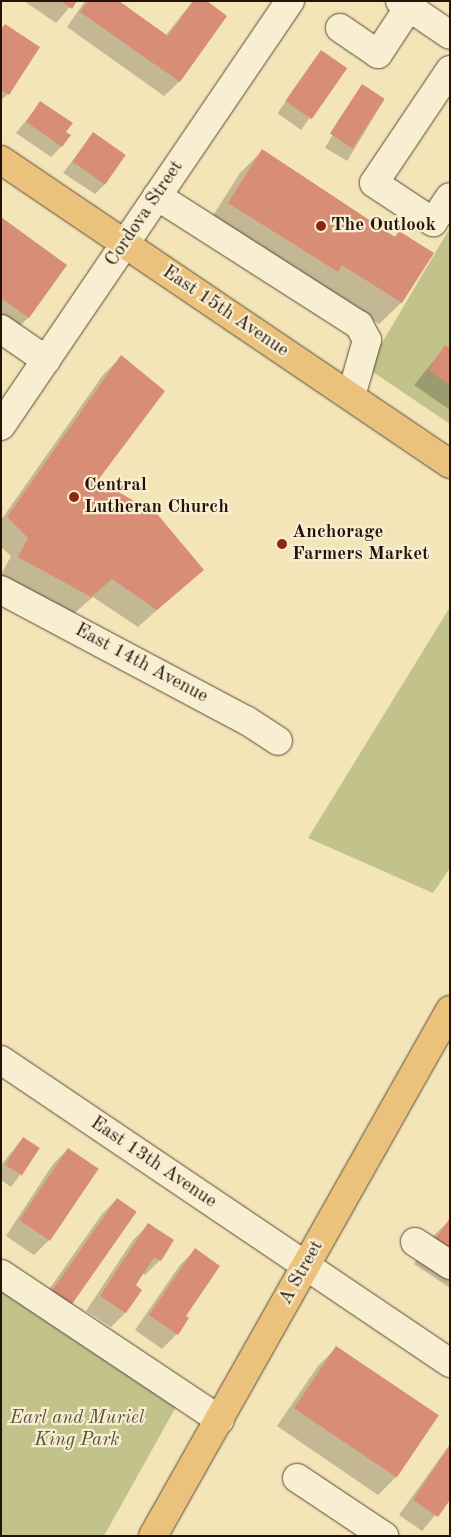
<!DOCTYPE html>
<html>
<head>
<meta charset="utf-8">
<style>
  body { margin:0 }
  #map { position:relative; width:451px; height:1537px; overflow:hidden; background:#f4e5b9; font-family:"Old Standard TT",serif }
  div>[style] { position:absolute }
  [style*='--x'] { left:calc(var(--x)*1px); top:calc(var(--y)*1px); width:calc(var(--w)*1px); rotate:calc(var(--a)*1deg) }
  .green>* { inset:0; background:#c1c38b }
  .shadow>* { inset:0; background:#0003; transform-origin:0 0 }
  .building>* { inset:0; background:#d88e76; transform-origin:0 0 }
  .roads { filter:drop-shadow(0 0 1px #594836) drop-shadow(0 0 1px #594836) }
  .minor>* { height:28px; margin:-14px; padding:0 14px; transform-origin:14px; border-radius:14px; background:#f8eed2 }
  .major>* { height:28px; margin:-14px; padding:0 14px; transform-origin:14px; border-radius:14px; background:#eac27c }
  .dots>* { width:14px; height:14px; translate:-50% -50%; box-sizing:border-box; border:2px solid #f8eed2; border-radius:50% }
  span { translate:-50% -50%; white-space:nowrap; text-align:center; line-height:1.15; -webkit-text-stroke:4.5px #f8eed2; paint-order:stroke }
  .street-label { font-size:19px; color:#25130a }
  .poi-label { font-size:19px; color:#25130a; font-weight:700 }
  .left { translate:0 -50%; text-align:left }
  .park-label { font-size:19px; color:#5c5137; font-style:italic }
  .frame { position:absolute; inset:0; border:2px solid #25130a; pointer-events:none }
</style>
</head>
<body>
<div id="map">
  <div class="green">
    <i style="clip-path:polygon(450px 228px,450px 424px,367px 368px)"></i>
    <i style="clip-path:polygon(450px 607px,450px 868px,433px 893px,308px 838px)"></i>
    <i style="clip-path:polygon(1px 1285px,177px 1405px,104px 1536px,1px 1536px)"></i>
  </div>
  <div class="shadow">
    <i style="clip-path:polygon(24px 1px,75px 1px,56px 23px)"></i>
    <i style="clip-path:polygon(85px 1px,117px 1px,165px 36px,193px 1px,205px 1px,226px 16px,179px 82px,164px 96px,67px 27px)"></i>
    <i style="clip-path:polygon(5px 25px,8px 94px,1px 100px,1px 29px)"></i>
    <i style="left:321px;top:51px;width:29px;height:76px;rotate:35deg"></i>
    <i style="left:362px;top:86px;width:26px;height:72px;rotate:31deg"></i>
    <i style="clip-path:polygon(41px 102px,64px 133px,62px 146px,51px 157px,16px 133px)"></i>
    <i style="clip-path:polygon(93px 134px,105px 184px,95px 194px,63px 173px)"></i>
    <i style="clip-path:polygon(262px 151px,394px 237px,399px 232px,432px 253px,401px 303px,379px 324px,320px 287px,207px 225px,240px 173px)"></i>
    <i style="clip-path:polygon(1px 218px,66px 266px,28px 318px,6px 339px,1px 336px)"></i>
    <i style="clip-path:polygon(445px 347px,450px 350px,450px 410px,414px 385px)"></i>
    <i style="clip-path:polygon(121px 357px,96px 481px,202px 570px,138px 627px,93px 597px,72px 615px,1px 575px,11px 556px,1px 547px,1px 520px,103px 375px)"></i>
    <i style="clip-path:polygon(23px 1138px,39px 1149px,11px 1187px,1px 1180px,1px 1165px)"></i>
    <i style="clip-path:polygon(68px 1149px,49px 1240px,34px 1255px,6px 1236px,53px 1164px)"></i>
    <i style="clip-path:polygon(117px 1199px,136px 1212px,36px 1308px,102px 1214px)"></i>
    <i style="clip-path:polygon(450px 1220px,450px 1288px,414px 1264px,432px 1237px)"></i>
    <i style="clip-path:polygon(148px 1225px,160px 1260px,145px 1275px,142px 1273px,134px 1286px,125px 1313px,111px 1327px,86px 1311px,133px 1240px)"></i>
    <i style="clip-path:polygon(195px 1250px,184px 1316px,177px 1334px,162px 1349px,135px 1330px,180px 1265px)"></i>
    <i style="clip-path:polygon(336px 1348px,396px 1477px,378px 1495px,277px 1426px,318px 1366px)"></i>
    <i style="clip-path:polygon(450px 1444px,450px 1497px,422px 1531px,399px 1515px)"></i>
  </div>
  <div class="building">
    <i style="clip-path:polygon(61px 1px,77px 1px,72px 9px)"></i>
    <i style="clip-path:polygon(88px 1px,119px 1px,168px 36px,193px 1px,207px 1px,227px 16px,180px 82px,80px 12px)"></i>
    <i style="clip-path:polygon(5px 24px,40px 47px,9px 95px,1px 90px,1px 30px)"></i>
    <i style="left:321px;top:50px;width:32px;height:62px;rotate:35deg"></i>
    <i style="left:362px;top:84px;width:27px;height:59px;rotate:33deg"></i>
    <i style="clip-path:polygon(40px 101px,73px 123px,66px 132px,71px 135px,62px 147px,26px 122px)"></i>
    <i style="left:93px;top:132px;width:40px;height:36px;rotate:35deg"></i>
    <i style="clip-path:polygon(262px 149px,395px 237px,399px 231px,434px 253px,402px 303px,342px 265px,338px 272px,228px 203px)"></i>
    <i style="clip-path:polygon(1px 217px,67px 265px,29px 318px,1px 298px)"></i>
    <i style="clip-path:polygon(445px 345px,450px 349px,450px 385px,428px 370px)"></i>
    <i style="clip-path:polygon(121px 355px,165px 391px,98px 480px,158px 515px,204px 570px,157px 610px,112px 579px,91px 597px,18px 557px,28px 538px,7px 517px)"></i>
    <i style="left:23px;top:1137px;width:20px;height:33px;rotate:33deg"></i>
    <i style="left:68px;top:1148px;width:37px;height:87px;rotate:34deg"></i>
    <i style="left:117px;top:1198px;width:24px;height:115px;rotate:35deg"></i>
    <i style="clip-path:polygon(450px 1218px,450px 1259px,431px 1245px)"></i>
    <i style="clip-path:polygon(148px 1223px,174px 1240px,161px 1261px,154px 1257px,136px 1285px,142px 1290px,126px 1313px,100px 1296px)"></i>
    <i style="clip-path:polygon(195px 1248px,220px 1266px,186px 1316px,189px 1318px,178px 1335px,149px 1315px)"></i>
    <i style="left:336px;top:1346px;width:124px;height:75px;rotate:34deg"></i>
    <i style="clip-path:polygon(450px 1445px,450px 1500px,438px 1517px,413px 1500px)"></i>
  </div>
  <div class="roads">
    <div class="minor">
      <i style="--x:400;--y:1;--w:60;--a:34.2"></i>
      <i style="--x:340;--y:28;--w:46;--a:34.4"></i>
      <i style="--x:378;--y:54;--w:56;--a:-56.6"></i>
      <i style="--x:450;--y:70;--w:136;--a:123.9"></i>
      <i style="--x:374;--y:183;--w:71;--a:33.5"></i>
      <i style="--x:433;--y:222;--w:30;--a:-56"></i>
      <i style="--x:157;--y:196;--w:240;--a:32.6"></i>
      <i style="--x:359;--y:325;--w:17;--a:62"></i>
      <i style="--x:367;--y:340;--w:58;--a:105.9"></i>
      <i style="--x:1;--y:329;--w:55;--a:34.6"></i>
      <i style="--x:1;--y:426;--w:514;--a:-55.78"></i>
      <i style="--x:1;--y:590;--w:277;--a:28"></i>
      <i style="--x:246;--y:720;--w:38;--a:33"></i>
      <i style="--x:1;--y:1060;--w:542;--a:34.01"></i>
      <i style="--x:415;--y:1242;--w:42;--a:33.3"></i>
      <i style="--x:1;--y:1274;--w:263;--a:33.7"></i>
      <i style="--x:297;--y:1478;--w:105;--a:33.7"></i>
    </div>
    <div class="major">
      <i style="--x:1;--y:160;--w:542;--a:34.1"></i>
      <i style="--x:153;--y:1536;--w:604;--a:-60.55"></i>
    </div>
  </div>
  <div class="dots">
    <i style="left:321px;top:226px;background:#8f2418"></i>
    <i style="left:74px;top:497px;background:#8f2418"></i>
    <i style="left:282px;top:544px;background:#8f2418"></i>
  </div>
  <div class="street-label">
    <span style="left:145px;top:214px;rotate:-56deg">Cordova Street</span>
    <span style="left:225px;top:312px;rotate:34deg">East 15th Avenue</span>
    <span style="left:141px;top:664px;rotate:28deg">East 14th Avenue</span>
    <span style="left:153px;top:1163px;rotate:34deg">East 13th Avenue</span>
    <span style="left:302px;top:1273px;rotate:-61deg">A Street</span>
  </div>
  <div class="poi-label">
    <span class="left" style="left:331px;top:226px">The Outlook</span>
    <span class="left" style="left:84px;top:497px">Central<br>Lutheran Church</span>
    <span class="left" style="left:292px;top:544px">Anchorage<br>Farmers Market</span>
  </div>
  <div class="park-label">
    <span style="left:77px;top:1430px">Earl and Muriel<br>King Park</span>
  </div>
  <div class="frame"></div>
</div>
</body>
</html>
